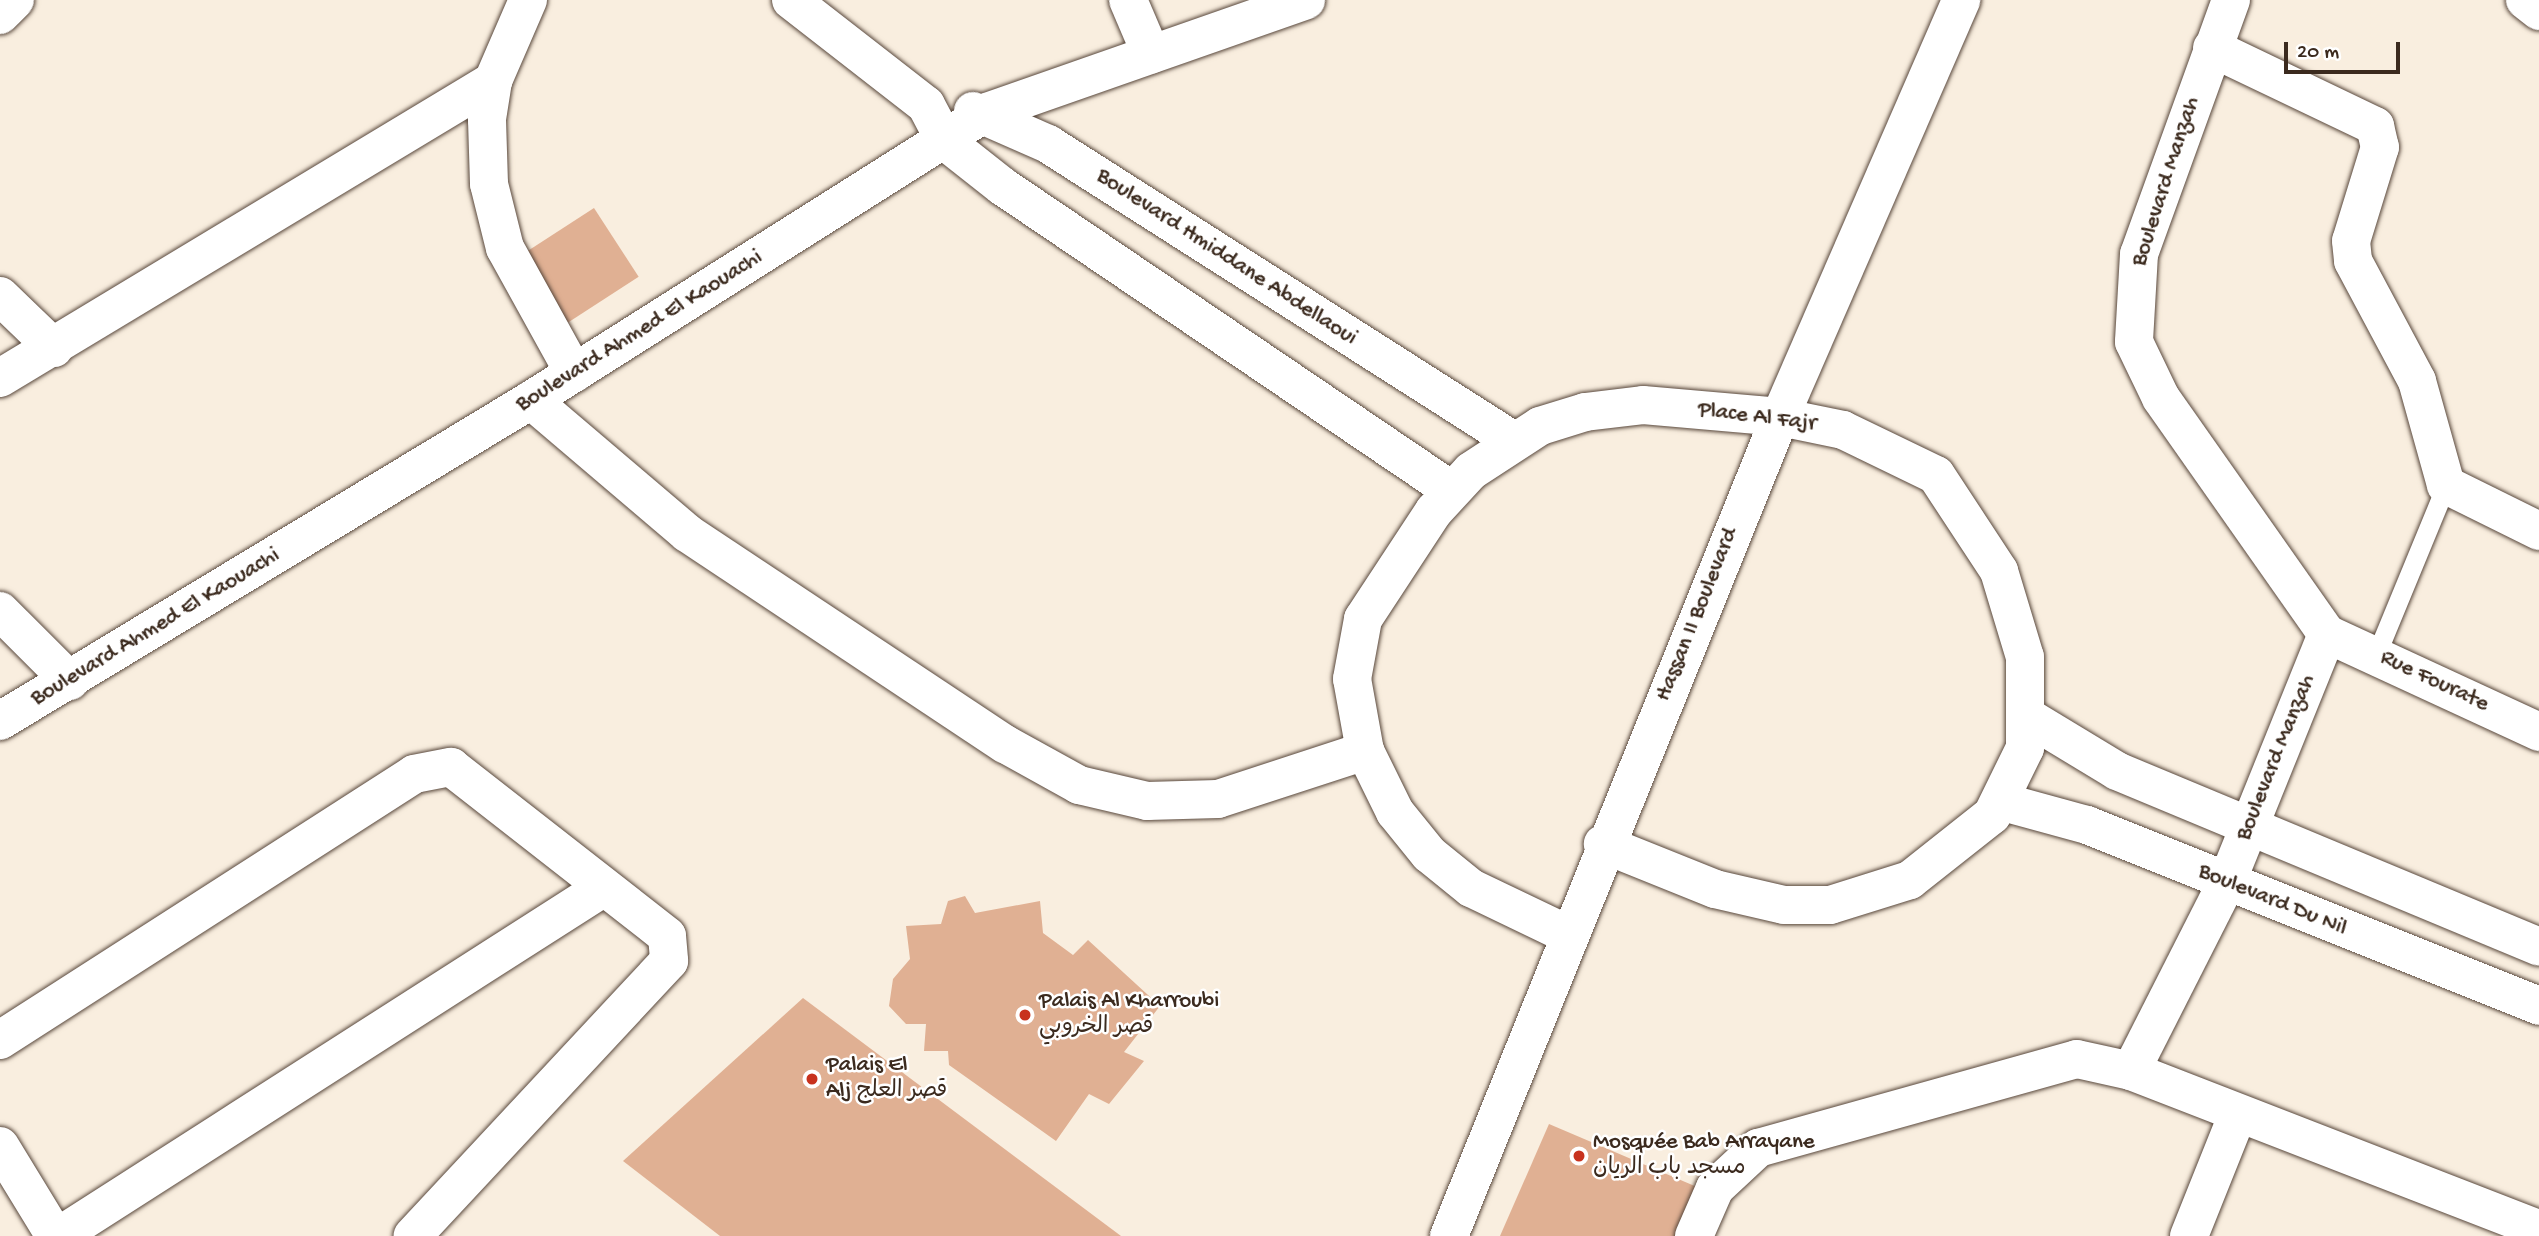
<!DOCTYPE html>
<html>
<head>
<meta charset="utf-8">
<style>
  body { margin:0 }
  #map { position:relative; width:2539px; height:1236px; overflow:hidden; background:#f9eedf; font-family:"Gochi Hand","Playpen Sans Arabic",sans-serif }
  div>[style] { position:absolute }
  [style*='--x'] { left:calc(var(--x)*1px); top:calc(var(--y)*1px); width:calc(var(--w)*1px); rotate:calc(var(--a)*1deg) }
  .building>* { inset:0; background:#e0b093; transform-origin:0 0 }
  .roads { filter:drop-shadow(0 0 2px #58473b) drop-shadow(0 0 2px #58473b) }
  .lane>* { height:19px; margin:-9.5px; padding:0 9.5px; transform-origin:9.5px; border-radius:9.5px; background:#fff }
  .street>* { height:38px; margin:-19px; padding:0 19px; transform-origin:19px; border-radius:19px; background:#fff }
  .secondary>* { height:38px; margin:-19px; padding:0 19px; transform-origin:19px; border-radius:19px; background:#fff }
  .primary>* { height:38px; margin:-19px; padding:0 19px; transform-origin:19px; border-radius:19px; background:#fff }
  .dots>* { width:19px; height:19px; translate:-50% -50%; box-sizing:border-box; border:4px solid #fff; border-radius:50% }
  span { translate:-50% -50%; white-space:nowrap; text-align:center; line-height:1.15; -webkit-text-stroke:5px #fff; paint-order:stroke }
  .street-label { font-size:23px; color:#3b2a1e }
  .poi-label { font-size:23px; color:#3b2a1e }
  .left { translate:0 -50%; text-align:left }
  .scale { position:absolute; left:2284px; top:42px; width:116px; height:32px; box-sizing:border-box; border:4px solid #3b2a1e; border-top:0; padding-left:9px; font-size:21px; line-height:24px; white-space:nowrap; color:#3b2a1e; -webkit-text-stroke:5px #fff; paint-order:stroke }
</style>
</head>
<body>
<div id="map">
  <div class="building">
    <i style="left:594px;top:208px;width:82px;height:86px;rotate:57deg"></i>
    <i style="clip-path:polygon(965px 896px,975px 913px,1040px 901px,1043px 933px,1073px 955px,1088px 940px,1160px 1006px,1124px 1052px,1144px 1061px,1109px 1104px,1089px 1094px,1056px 1141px,949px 1065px,948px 1051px,924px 1051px,926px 1024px,906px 1024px,889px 1006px,893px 979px,910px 959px,906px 926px,941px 924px,948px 901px)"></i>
    <i style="clip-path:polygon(803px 998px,1121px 1236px,720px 1236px,623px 1161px)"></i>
    <i style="clip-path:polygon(1549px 1124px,1697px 1187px,1676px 1236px,1500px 1236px)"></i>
  </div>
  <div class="roads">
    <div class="lane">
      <i style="--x:2376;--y:655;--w:184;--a:-67.6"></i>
    </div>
    <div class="street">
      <i style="--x:528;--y:0;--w:88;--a:113.4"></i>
      <i style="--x:493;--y:81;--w:39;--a:99"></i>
      <i style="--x:487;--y:120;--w:64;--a:88.2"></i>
      <i style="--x:489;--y:184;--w:66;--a:76"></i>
      <i style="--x:505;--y:248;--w:143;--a:61.1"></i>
      <i style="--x:1128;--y:0;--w:59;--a:66.9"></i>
      <i style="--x:2231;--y:0;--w:270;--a:109.9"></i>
      <i style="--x:2139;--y:254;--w:88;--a:93.3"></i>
      <i style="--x:2134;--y:342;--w:62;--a:64.3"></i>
      <i style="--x:2161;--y:398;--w:289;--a:54.9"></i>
      <i style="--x:0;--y:15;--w:21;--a:-45"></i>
      <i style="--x:2212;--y:48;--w:181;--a:25.6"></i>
      <i style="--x:2375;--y:126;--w:22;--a:77"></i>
      <i style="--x:2380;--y:147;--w:98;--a:107.1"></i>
      <i style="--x:2351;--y:241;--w:20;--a:84"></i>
      <i style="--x:2353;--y:261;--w:136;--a:61.9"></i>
      <i style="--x:2417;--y:381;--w:108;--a:74.4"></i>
      <i style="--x:2446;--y:485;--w:104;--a:26.3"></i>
      <i style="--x:0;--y:296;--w:75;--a:43.9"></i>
      <i style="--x:0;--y:378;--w:576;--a:-31.07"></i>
      <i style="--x:531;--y:400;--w:205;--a:40.4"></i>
      <i style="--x:687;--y:533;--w:382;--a:33.6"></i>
      <i style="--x:1005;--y:744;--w:85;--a:29"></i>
      <i style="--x:1079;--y:785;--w:70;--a:13.2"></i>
      <i style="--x:1147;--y:801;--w:71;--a:-1.6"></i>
      <i style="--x:1218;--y:799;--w:155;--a:-18.1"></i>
      <i style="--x:0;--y:611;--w:99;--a:45"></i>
      <i style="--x:2327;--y:634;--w:234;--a:24.8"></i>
      <i style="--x:0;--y:1040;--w:492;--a:-32.7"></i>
      <i style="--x:414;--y:774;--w:38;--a:-11"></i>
      <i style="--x:451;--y:767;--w:274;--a:38"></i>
      <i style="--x:667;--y:936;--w:25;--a:85"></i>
      <i style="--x:669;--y:961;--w:376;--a:133"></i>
      <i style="--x:2131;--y:1071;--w:210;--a:-63.1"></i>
      <i style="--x:2226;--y:884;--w:270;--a:-68"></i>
      <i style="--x:0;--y:1146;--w:105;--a:58.6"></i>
      <i style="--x:59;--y:1236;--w:647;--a:-32.63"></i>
      <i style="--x:1694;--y:1236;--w:52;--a:-66.4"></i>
      <i style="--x:1715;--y:1188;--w:59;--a:-42.9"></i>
      <i style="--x:1758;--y:1148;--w:331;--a:-15.6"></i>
      <i style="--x:2077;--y:1059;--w:55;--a:12.5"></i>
      <i style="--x:2131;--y:1071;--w:438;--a:21.2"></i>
      <i style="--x:2189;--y:1236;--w:129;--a:-68.2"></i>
    </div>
    <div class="secondary">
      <i style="--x:791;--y:0;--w:171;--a:37.9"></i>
      <i style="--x:926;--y:105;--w:41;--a:62.2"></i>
      <i style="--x:945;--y:141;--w:73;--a:38.3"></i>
      <i style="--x:1002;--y:186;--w:542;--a:34.1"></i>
      <i style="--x:2525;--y:0;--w:18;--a:38"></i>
      <i style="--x:973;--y:111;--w:82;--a:23.7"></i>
      <i style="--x:1048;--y:144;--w:553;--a:32.51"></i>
      <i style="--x:2028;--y:717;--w:104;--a:31.2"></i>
      <i style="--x:2117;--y:771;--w:457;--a:22.6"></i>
      <i style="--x:0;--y:721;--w:620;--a:-31.15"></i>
      <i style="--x:531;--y:400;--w:539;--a:-32.28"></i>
      <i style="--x:987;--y:112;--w:338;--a:-19.3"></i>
      <i style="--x:2003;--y:802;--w:87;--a:15.3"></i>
      <i style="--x:2087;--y:825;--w:487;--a:21.8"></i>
      <i style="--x:1567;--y:934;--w:106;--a:-154.4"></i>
      <i style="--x:1471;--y:888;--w:54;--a:-141"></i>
      <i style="--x:1429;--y:854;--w:54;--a:-129"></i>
      <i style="--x:1395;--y:812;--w:68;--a:-116.2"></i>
      <i style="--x:1365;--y:751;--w:73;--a:-100.2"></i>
      <i style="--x:1352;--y:679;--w:61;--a:-79.6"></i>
      <i style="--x:1363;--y:619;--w:129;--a:-56.7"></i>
      <i style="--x:1434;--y:511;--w:54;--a:-47.2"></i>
      <i style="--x:1471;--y:471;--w:82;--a:-33.1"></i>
      <i style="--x:1540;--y:426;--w:47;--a:-17.3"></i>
      <i style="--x:1585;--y:412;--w:58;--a:-6.9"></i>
      <i style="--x:1643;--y:405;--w:138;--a:5"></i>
      <i style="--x:1780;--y:417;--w:64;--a:11.7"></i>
      <i style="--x:1843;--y:430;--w:103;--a:25.8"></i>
      <i style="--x:1936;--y:475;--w:115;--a:56.7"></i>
      <i style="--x:1999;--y:571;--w:90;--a:73.2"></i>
      <i style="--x:2025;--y:657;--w:91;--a:90"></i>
      <i style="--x:2025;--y:748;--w:75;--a:116.2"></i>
      <i style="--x:1992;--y:815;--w:105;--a:141.6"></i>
      <i style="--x:1910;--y:880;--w:84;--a:162.6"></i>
      <i style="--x:1830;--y:905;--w:46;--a:180"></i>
      <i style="--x:1784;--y:905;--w:71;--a:-166.9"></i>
      <i style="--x:1715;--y:889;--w:121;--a:-158.1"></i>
    </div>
    <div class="primary">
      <i style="--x:1449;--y:1236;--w:883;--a:-67.99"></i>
      <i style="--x:1780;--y:417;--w:455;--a:-66.5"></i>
    </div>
  </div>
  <div class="dots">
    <i style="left:1025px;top:1015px;background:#c8321e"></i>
    <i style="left:812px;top:1079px;background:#c8321e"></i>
    <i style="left:1579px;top:1156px;background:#c8321e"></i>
  </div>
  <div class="street-label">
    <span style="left:2167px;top:182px;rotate:-72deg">Boulevard Manzah</span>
    <span style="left:1226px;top:258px;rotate:33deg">Boulevard Hmiddane Abdellaoui</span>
    <span style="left:640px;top:332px;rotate:-32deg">Boulevard Ahmed El Kaouachi</span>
    <span style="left:1757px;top:418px;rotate:7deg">Place Al Fajr</span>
    <span style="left:1698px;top:615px;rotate:-68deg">Hassan II Boulevard</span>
    <span style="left:156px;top:628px;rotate:-31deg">Boulevard Ahmed El Kaouachi</span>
    <span style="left:2434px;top:682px;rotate:25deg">Rue Fourate</span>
    <span style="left:2277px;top:758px;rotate:-68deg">Boulevard Manzah</span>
    <span style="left:2272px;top:901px;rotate:22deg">Boulevard Du Nil</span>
  </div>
  <div class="poi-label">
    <span class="left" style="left:1039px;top:1015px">Palais Al Kharroubi<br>قصر الخروبي</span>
    <span class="left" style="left:826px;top:1079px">Palais El<br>Alj قصر العلج</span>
    <span class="left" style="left:1593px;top:1156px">Mosquée Bab Arrayane<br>مسجد باب الريان</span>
  </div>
  <div class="scale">20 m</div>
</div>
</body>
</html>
